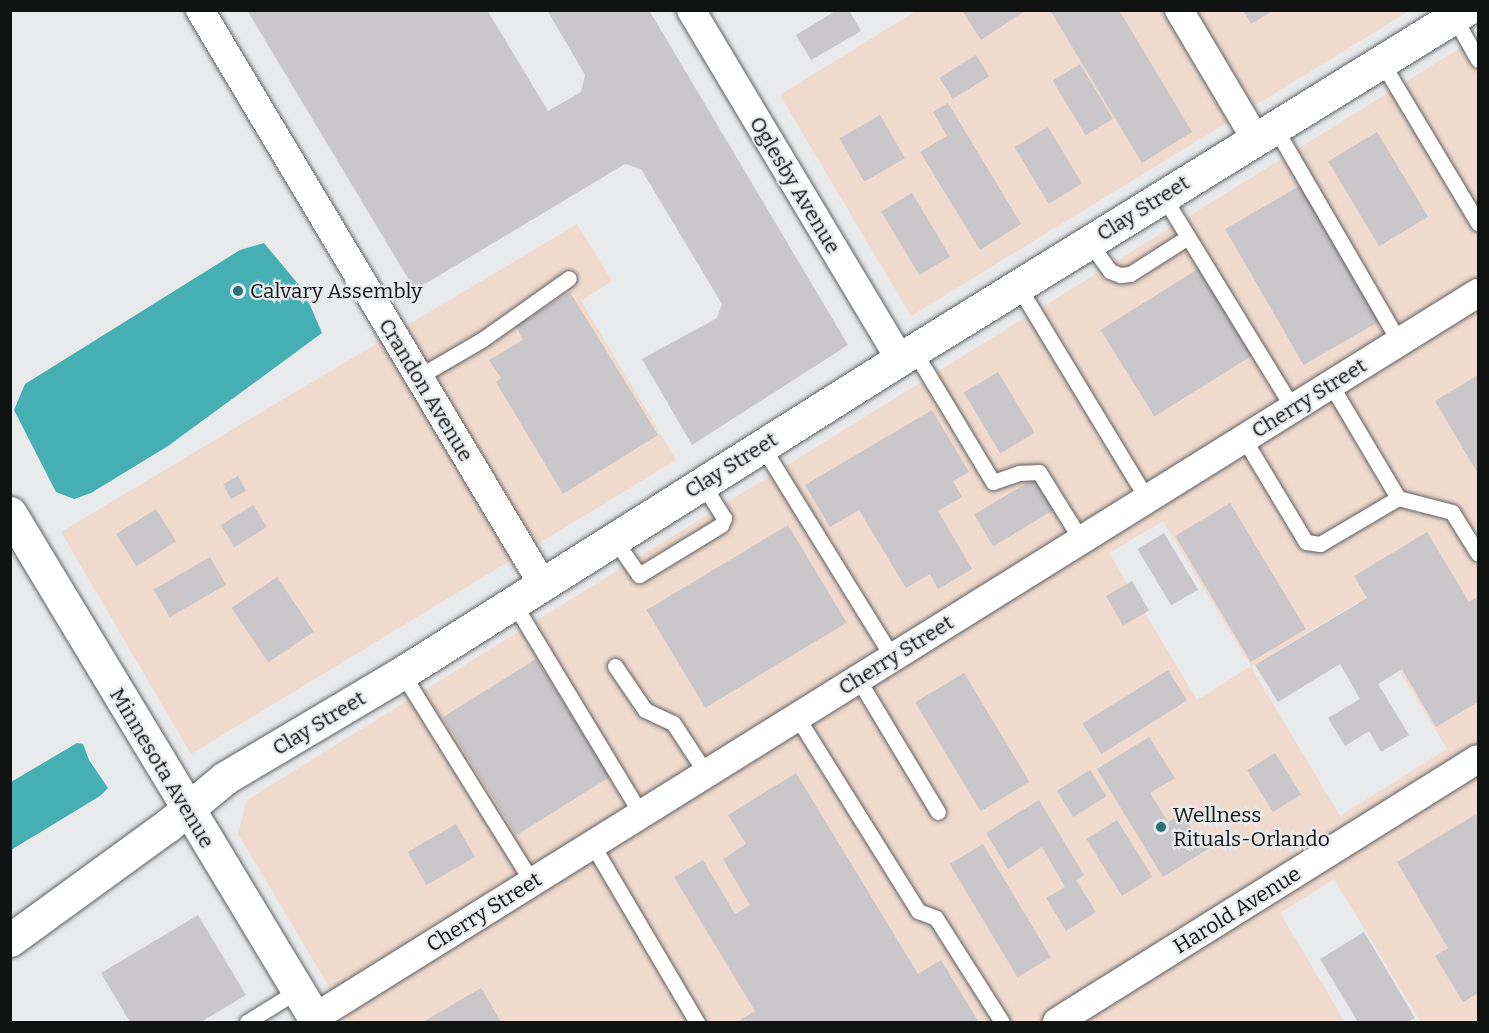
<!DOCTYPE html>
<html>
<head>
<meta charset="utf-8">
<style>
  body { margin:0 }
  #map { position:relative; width:1489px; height:1033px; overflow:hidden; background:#e8eaec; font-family:Bitter,serif }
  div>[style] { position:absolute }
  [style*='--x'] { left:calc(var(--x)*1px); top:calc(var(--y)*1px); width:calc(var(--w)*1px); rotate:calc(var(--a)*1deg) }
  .commercial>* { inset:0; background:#f1dbce }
  .water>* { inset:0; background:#46afb4 }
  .building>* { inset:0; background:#c9c7c9; transform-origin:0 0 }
  .roads { filter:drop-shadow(0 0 2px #5f6062) drop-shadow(0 0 2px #5f6062) }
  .lane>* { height:15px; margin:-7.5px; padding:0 7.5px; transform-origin:7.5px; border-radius:7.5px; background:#fff }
  .street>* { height:28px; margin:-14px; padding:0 14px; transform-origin:14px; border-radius:14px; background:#fff }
  .secondary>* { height:33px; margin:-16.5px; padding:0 16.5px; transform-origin:16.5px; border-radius:16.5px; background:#fff }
  .dots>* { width:16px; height:16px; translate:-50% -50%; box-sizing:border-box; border:3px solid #e8eaec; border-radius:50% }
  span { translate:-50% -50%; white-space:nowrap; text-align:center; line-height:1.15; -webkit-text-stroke:4.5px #e8eaec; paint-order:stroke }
  .street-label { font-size:21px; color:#111212 }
  .poi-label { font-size:21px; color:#111212 }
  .left { translate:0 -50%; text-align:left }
  .frame { position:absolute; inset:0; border:12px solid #111212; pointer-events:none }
</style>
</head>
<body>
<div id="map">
  <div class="commercial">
    <i style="clip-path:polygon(916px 11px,1409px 11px,911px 316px,780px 95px)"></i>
    <i style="clip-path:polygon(evenodd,1478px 37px,1478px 526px,1470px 531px,1478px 545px,1478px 1022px,1421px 1022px,1334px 879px,1280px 913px,1345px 1022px,350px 1022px,238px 834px,247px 800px,1478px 37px,1163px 521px,1251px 666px,1197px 700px,1109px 553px,1163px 521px,1478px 37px,1358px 602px,1447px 749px,1340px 816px,1251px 667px,1358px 602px)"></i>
    <i style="clip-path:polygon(577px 224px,612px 281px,581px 301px,676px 460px,191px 754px,61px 532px)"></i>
  </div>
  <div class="water">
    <i style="clip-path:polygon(264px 243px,304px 291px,322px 333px,168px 446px,91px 493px,74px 499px,56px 492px,14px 410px,25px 384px,240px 250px)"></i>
    <i style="clip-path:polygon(77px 743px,83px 744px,89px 760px,108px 788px,100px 796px,11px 850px,11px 782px)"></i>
  </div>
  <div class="building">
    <i style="clip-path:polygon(247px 10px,487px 10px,548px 111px,581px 92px,585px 75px,547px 10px,649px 10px,848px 345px,692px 445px,642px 359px,717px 318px,722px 304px,641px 169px,625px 164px,415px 290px)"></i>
    <i style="clip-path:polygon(837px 10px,849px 10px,861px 31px,811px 60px,796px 35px)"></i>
    <i style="clip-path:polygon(962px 10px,1027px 10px,981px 40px)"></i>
    <i style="clip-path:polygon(1050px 10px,1119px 10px,1192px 132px,1142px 163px)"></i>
    <i style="clip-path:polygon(1243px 10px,1274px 10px,1251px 24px)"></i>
    <i style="left:976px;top:55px;width:25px;height:43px;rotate:58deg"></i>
    <i style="left:1080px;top:64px;width:64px;height:32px;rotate:59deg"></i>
    <i style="clip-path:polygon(948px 103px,1021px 224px,980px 250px,920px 152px,947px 136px,933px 112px)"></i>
    <i style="left:880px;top:115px;width:50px;height:47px;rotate:60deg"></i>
    <i style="left:1048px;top:127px;width:66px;height:39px;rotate:59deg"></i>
    <i style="left:1377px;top:132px;width:99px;height:57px;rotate:59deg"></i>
    <i style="left:1303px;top:184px;width:157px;height:90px;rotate:60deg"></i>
    <i style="left:912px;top:193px;width:74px;height:36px;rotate:59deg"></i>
    <i style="left:1198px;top:269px;width:102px;height:115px;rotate:58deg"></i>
    <i style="clip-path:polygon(570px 292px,658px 435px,563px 494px,496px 382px,501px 378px,489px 360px,523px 340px,516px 326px)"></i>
    <i style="left:998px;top:372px;width:71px;height:40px;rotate:59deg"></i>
    <i style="clip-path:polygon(1478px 375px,1478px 474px,1435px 401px)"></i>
    <i style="clip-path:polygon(932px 410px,969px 472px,953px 481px,962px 497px,938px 511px,972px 569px,938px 589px,930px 574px,906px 588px,859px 510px,830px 527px,805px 485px)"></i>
    <i style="left:238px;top:476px;width:17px;height:17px;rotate:62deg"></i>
    <i style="left:1035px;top:478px;width:37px;height:71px;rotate:59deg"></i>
    <i style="left:1230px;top:503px;width:147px;height:64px;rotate:59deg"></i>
    <i style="left:253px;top:505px;width:26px;height:38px;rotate:58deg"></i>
    <i style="left:156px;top:509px;width:38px;height:47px;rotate:58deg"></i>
    <i style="left:788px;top:525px;width:114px;height:165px;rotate:59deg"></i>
    <i style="clip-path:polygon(1427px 532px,1469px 602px,1478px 596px,1478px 702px,1436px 727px,1402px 669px,1378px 684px,1409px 735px,1381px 752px,1369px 731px,1345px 746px,1328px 718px,1360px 699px,1340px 664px,1278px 702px,1255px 665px,1367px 598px,1354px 576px)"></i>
    <i style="left:1164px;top:533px;width:66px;height:31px;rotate:59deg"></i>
    <i style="left:210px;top:557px;width:32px;height:65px;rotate:60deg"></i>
    <i style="left:277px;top:577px;width:66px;height:55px;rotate:56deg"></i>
    <i style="left:1132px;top:581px;width:34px;height:30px;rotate:60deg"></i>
    <i style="left:536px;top:659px;width:139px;height:110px;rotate:58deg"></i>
    <i style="left:1168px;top:670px;width:36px;height:101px;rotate:58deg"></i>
    <i style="left:964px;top:673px;width:127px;height:57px;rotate:59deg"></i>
    <i style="clip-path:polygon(1149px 737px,1175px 778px,1150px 793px,1168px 822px,1182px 814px,1197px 837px,1205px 832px,1213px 846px,1163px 877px,1097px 769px)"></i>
    <i style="left:1275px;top:753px;width:49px;height:33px;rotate:58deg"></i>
    <i style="left:1090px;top:770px;width:31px;height:39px;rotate:58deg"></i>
    <i style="clip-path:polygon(796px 773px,918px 974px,941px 960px,978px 1021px,737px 1022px,755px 1011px,674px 877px,703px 860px,735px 914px,750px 905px,723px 859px,746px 844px,728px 815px)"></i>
    <i style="clip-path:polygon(1039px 800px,1084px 875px,1076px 880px,1096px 912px,1066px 931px,1046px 898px,1065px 887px,1042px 847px,1008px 869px,986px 833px)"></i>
    <i style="clip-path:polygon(1478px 813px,1478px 993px,1463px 1002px,1435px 956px,1448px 948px,1397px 862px)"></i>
    <i style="left:1117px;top:820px;width:67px;height:36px;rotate:58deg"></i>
    <i style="left:456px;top:824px;width:38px;height:56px;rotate:60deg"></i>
    <i style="left:983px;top:844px;width:132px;height:39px;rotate:59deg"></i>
    <i style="clip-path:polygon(198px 915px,246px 995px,201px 1022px,130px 1022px,101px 973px)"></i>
    <i style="clip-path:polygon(1364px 932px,1415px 1018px,1408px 1022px,1358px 1022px,1320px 959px)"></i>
    <i style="clip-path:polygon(481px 988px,501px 1022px,423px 1022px)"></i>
  </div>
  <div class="roads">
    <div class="lane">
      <i style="--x:1454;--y:17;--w:49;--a:60.8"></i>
      <i style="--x:1381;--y:61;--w:189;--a:59.1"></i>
      <i style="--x:1274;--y:126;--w:250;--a:59.9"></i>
      <i style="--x:1163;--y:196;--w:249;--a:58.5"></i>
      <i style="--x:1089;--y:242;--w:36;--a:54"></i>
      <i style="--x:1110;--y:271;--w:11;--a:22"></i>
      <i style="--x:1120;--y:275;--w:10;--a:-6"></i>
      <i style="--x:1130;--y:274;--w:69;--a:-32.5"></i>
      <i style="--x:1018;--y:286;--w:249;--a:58.8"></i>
      <i style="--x:914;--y:351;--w:153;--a:58.9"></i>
      <i style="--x:993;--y:482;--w:28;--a:-19"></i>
      <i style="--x:1019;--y:473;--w:20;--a:-3"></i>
      <i style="--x:1039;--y:472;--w:80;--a:58.3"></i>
      <i style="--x:418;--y:377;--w:75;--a:-30.3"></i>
      <i style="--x:483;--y:339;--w:105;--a:-35.3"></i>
      <i style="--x:1331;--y:385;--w:131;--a:59.3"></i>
      <i style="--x:1398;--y:498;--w:56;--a:14.5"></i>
      <i style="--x:1452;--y:512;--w:49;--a:58.2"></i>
      <i style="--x:1244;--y:439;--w:120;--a:59"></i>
      <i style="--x:1306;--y:542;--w:14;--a:8"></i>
      <i style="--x:1320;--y:544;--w:91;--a:-30.5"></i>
      <i style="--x:762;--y:446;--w:249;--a:58.3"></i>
      <i style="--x:614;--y:539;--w:44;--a:55.2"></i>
      <i style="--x:639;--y:575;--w:96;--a:-31.4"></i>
      <i style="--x:721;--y:525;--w:8;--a:-67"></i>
      <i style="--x:724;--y:518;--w:41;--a:-122.2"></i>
      <i style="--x:513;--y:602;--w:248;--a:58.9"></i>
      <i style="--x:615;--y:666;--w:53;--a:55.7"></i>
      <i style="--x:645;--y:710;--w:31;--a:25"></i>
      <i style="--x:673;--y:723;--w:60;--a:56.6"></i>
      <i style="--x:402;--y:673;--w:246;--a:58.1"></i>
      <i style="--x:858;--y:679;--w:155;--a:59"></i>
      <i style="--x:797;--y:717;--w:229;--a:58"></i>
      <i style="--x:918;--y:911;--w:19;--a:21"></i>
      <i style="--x:936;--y:918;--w:123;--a:57.6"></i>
      <i style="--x:592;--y:844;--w:207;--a:59.5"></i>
      <i style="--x:247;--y:1022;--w:59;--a:-31.8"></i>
    </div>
    <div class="street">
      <i style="--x:200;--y:10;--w:667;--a:59.17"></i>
      <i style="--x:691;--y:10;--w:407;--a:59.1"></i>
      <i style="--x:1179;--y:10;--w:149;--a:59.3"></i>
      <i style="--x:314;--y:1018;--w:1371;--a:-31.92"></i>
      <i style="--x:1057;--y:1022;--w:496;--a:-32"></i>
    </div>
    <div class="secondary">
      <i style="--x:10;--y:513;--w:594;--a:58.9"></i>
      <i style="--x:10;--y:940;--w:194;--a:-36"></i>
      <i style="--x:167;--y:826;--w:75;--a:-39.6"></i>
      <i style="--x:225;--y:778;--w:206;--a:-30.7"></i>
      <i style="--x:402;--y:673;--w:589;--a:-32.23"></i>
      <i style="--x:900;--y:359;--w:664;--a:-31.7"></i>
    </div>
  </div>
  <div class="dots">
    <i style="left:238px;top:291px;background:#287278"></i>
    <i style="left:1161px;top:827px;background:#287278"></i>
  </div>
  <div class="street-label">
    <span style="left:795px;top:185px;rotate:59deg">Oglesby Avenue</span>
    <span style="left:1143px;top:208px;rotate:-32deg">Clay Street</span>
    <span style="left:426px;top:390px;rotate:59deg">Crandon Avenue</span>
    <span style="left:1309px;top:398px;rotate:-32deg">Cherry Street</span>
    <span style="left:731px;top:465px;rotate:-32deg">Clay Street</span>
    <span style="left:896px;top:655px;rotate:-32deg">Cherry Street</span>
    <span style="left:319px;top:723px;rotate:-31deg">Clay Street</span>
    <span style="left:162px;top:768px;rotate:59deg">Minnesota Avenue</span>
    <span style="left:1237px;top:910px;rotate:-32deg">Harold Avenue</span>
    <span style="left:484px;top:912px;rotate:-32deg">Cherry Street</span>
  </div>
  <div class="poi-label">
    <span class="left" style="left:250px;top:291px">Calvary Assembly</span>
    <span class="left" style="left:1173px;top:827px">Wellness<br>Rituals-Orlando</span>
  </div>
  <div class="frame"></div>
</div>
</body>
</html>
